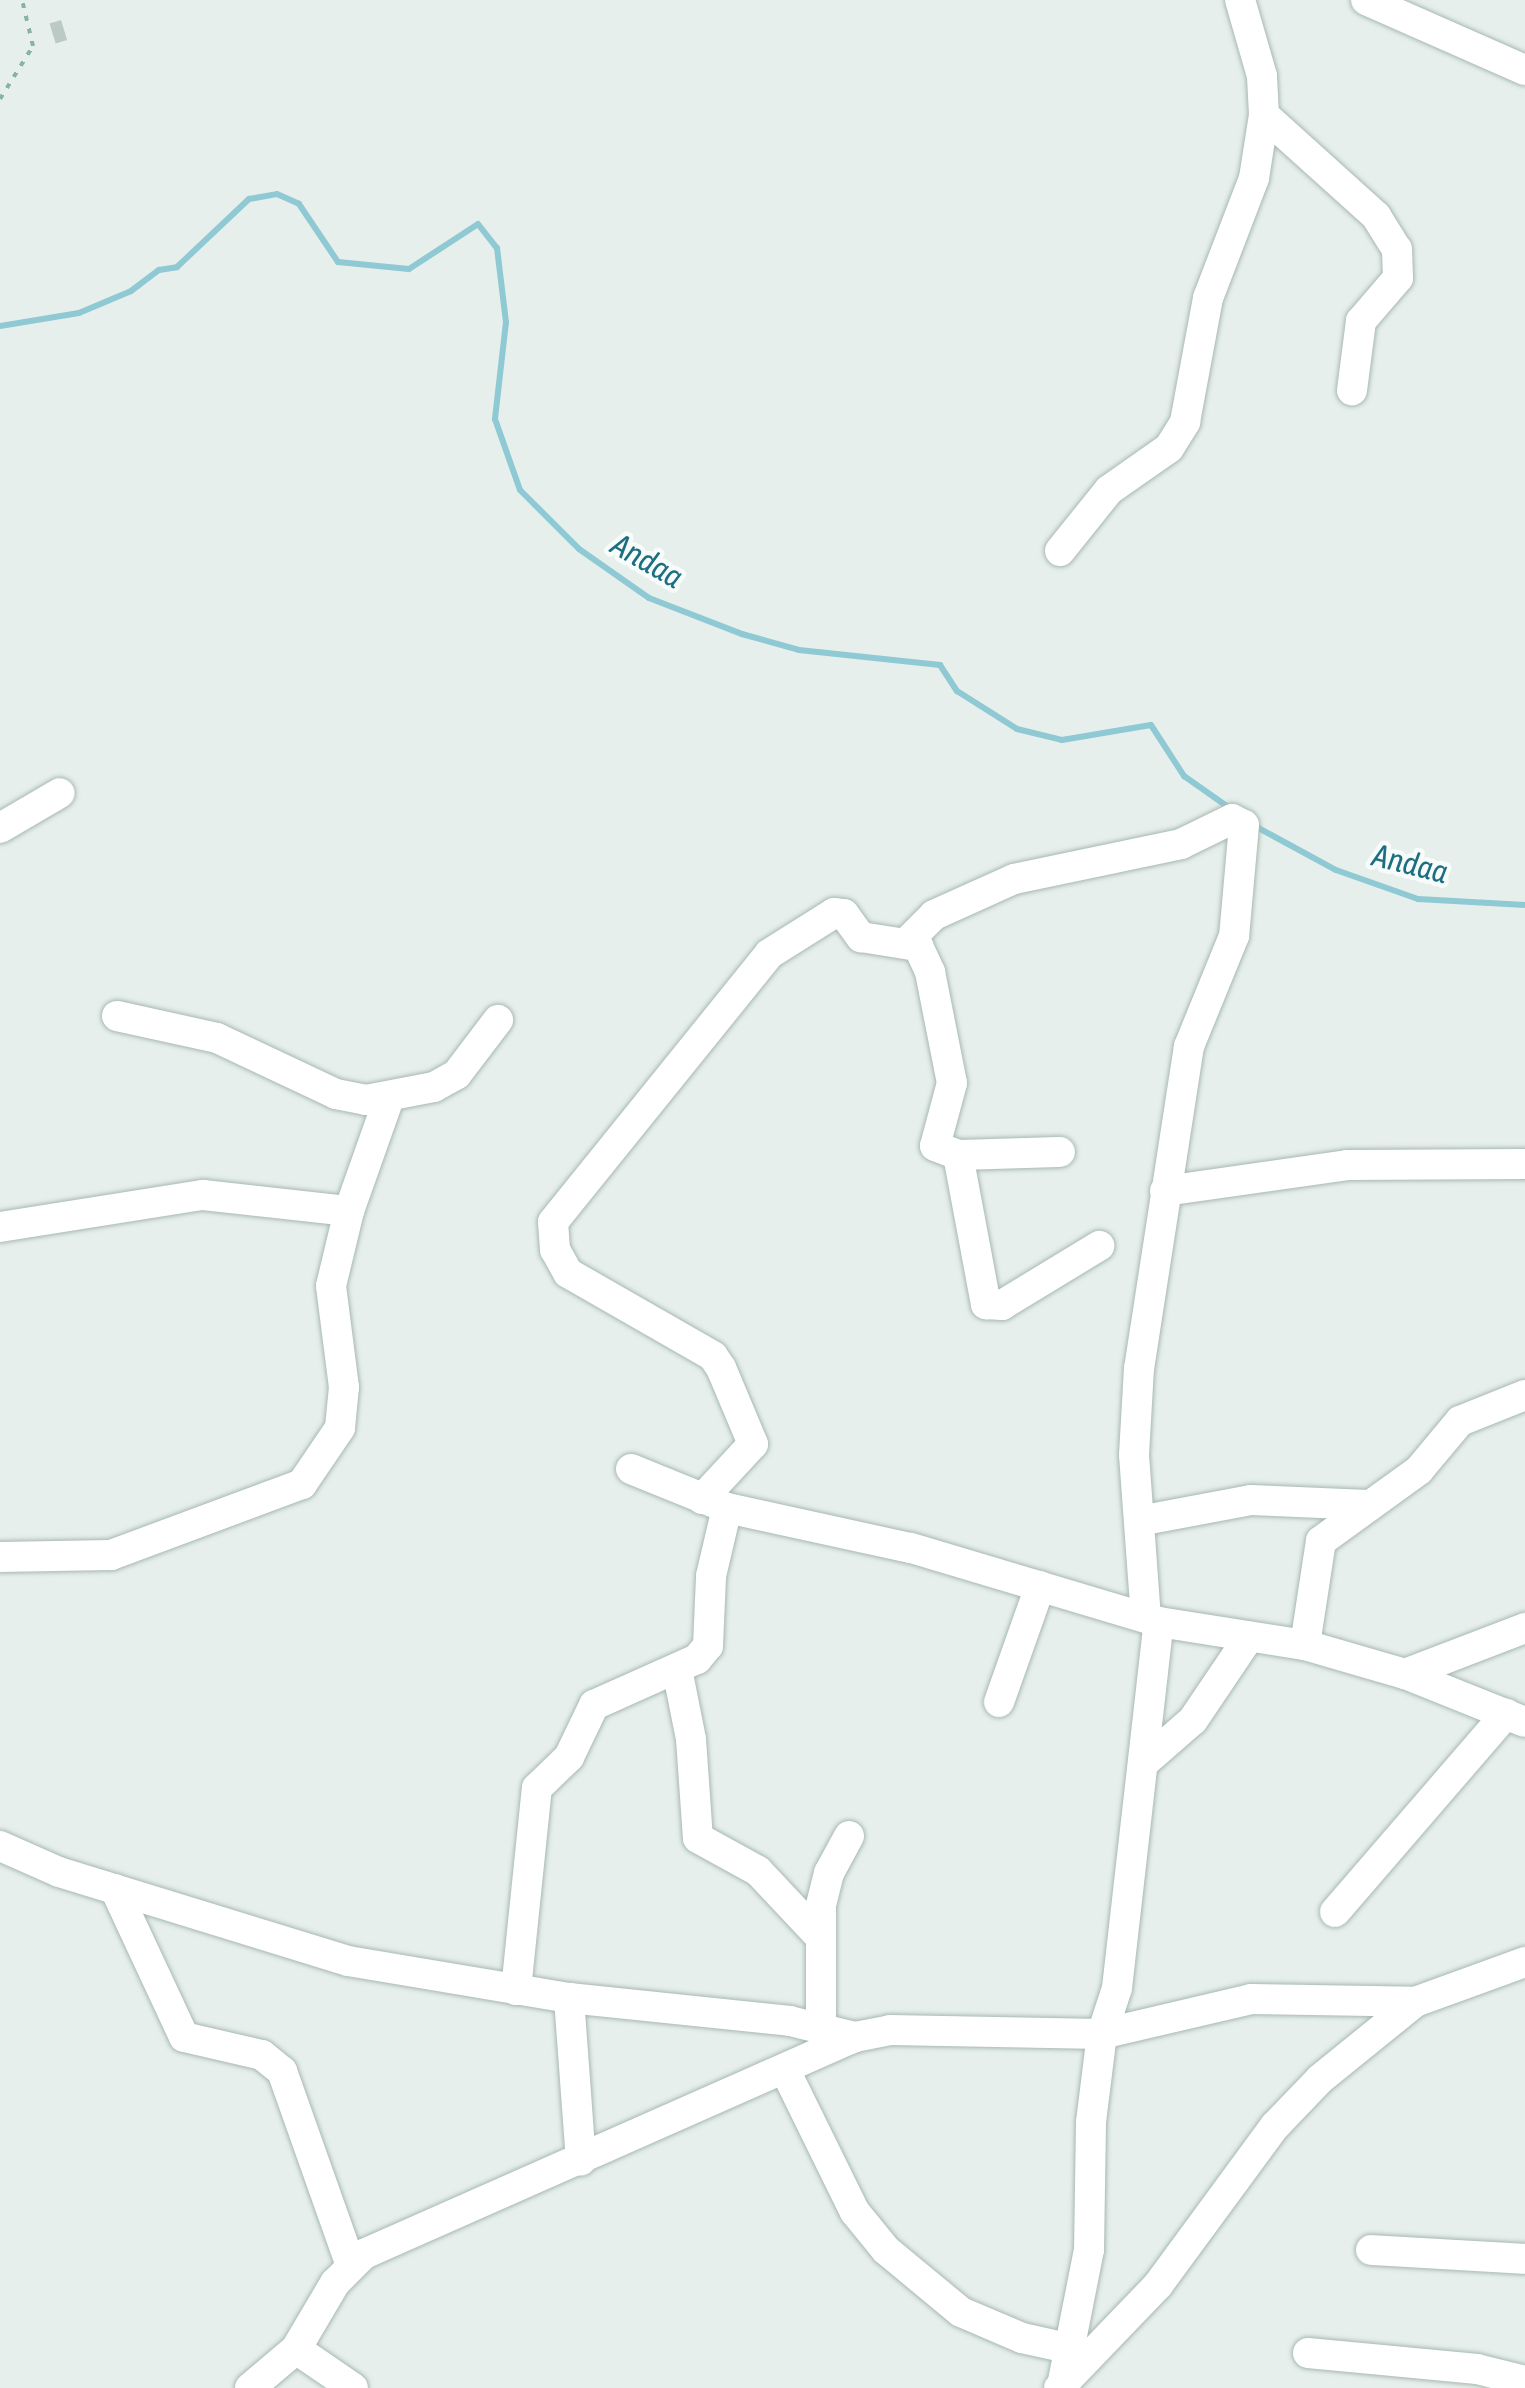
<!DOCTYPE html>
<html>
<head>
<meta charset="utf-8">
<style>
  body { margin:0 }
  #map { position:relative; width:1525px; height:2388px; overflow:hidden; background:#e6efeb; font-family:"Asap Condensed",sans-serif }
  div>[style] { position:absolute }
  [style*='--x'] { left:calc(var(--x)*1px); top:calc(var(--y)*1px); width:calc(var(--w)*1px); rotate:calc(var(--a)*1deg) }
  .stream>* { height:6px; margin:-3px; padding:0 3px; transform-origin:3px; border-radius:3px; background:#8ec9d4 }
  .building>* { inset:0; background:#bbcac4; transform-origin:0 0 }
  .path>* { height:4px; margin-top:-2px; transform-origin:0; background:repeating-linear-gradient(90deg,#86b3a5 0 5px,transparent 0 13px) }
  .roads { filter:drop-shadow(0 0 2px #a8b8b2) drop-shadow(0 0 2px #a8b8b2) }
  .minor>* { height:30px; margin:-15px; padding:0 15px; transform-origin:15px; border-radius:15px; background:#fff }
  span { translate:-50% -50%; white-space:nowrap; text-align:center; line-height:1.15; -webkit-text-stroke:9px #f7fbf9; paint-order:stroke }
  .water-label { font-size:32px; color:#1c6f80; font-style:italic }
</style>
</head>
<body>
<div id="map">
  <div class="stream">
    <i style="--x:0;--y:326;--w:80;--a:-9.3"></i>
    <i style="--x:79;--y:313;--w:56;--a:-22.9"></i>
    <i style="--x:131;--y:291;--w:35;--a:-37"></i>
    <i style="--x:159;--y:270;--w:18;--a:-9"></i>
    <i style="--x:177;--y:267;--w:99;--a:-43.4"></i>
    <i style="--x:249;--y:199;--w:28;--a:-10"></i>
    <i style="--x:277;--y:194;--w:24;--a:24"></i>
    <i style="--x:299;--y:204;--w:70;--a:56.1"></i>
    <i style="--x:338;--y:262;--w:71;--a:5.6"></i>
    <i style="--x:409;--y:269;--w:82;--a:-33.1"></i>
    <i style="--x:478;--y:224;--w:31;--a:52"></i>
    <i style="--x:497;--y:248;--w:75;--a:83.1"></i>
    <i style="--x:506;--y:322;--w:98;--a:96.5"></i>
    <i style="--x:495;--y:419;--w:75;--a:70.6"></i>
    <i style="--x:520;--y:490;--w:83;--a:45"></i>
    <i style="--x:579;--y:549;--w:85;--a:35"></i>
    <i style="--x:649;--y:598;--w:100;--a:21.2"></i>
    <i style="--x:742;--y:634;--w:59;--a:15.7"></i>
    <i style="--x:799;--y:650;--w:142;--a:6.1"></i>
    <i style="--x:940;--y:665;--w:31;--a:57"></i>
    <i style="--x:957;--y:691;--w:71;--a:32.3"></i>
    <i style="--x:1017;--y:729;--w:46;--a:13.7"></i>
    <i style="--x:1062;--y:740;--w:90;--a:-9.6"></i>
    <i style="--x:1151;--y:725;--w:61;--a:57.1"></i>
    <i style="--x:1184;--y:776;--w:57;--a:35.1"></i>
    <i style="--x:1253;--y:825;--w:94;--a:28.5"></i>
    <i style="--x:1336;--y:870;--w:87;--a:19.5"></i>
    <i style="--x:1418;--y:899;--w:107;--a:3.2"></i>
  </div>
  <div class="building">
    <i style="left:61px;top:20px;width:21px;height:12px;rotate:73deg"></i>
  </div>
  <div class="path">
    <i style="--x:0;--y:99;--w:62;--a:-58.1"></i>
    <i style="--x:33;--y:46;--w:47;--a:-103.4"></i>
  </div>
  <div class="roads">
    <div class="minor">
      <i style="--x:1366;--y:0;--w:174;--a:23.8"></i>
      <i style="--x:1264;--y:115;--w:151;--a:42"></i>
      <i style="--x:1376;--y:216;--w:39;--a:58"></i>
      <i style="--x:1397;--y:249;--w:29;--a:88"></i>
      <i style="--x:1398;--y:278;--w:57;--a:130.7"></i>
      <i style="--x:1361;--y:321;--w:70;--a:97.4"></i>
      <i style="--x:1060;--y:551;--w:78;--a:-51.2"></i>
      <i style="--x:1109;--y:490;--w:73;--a:-35"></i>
      <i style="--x:1169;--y:448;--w:31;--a:-58"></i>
      <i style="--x:1185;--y:422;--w:126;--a:-79.5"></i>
      <i style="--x:1208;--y:298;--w:129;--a:-69"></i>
      <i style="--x:1254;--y:178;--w:64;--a:-81"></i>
      <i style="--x:1264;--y:115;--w:39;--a:-93"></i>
      <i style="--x:1262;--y:76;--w:79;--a:-106.1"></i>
      <i style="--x:0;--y:828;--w:69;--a:-30.3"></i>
      <i style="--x:909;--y:940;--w:35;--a:-45"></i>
      <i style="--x:934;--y:915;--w:88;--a:-24.2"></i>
      <i style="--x:1014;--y:879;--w:171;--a:-11.8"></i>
      <i style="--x:1181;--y:844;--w:57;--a:-26.1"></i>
      <i style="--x:1232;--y:819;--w:13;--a:27"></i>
      <i style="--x:1244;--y:825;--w:111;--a:95.1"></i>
      <i style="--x:1234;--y:936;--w:119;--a:112.2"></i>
      <i style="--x:1189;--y:1046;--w:326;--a:98.8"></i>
      <i style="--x:1139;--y:1368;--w:87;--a:93.3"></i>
      <i style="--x:1134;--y:1455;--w:163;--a:85.8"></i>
      <i style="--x:117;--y:1016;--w:102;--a:12.4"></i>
      <i style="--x:217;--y:1038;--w:132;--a:25.2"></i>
      <i style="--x:336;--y:1094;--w:31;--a:11"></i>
      <i style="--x:366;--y:1100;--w:69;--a:-10.8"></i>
      <i style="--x:434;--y:1087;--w:26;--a:-29"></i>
      <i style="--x:457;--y:1074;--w:68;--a:-52.8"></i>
      <i style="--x:958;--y:1155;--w:152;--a:79.4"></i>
      <i style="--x:986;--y:1304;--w:16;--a:4"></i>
      <i style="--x:1002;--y:1305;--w:114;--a:-31.3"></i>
      <i style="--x:1165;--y:1191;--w:184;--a:-8.1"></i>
      <i style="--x:1347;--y:1165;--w:178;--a:-0.3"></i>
      <i style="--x:349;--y:1211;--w:120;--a:-70.5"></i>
      <i style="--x:0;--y:1227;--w:206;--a:-9"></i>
      <i style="--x:203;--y:1195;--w:147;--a:6.3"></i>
      <i style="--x:349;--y:1211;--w:77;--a:103.5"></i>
      <i style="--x:331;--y:1286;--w:102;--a:82.7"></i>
      <i style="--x:344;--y:1387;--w:41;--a:95.6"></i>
      <i style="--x:340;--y:1428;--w:68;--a:124.2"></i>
      <i style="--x:302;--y:1484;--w:204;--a:159.6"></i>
      <i style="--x:111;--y:1555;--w:111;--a:179"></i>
      <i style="--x:631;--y:1469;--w:104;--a:22.1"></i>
      <i style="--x:727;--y:1508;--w:188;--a:12.3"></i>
      <i style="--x:911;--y:1548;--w:259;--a:16.6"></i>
      <i style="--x:1159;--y:1622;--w:148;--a:9"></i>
      <i style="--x:1305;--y:1645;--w:104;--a:16.2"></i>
      <i style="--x:1405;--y:1674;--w:129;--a:21.8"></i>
      <i style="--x:702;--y:1499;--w:75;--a:-47.2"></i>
      <i style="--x:753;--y:1444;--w:82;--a:-112.8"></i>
      <i style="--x:721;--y:1368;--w:14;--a:-124"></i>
      <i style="--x:713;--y:1356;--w:167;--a:-150.2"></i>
      <i style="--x:568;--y:1273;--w:26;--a:-119"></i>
      <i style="--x:555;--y:1250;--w:28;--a:-94"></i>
      <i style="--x:553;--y:1222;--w:344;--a:-51.1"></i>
      <i style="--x:769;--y:954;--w:77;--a:-32.2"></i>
      <i style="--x:834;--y:913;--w:10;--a:6"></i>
      <i style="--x:844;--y:914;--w:29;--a:54"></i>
      <i style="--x:861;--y:937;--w:58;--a:9"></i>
      <i style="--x:918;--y:946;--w:29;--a:65"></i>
      <i style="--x:930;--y:972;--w:113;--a:78.8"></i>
      <i style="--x:952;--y:1083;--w:65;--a:105.1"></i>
      <i style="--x:935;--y:1146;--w:25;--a:21"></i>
      <i style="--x:958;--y:1155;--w:102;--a:-1.7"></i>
      <i style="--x:1139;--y:1521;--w:114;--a:-10.6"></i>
      <i style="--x:1251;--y:1500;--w:117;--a:2.4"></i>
      <i style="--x:1305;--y:1645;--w:105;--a:-81.3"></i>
      <i style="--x:1321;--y:1541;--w:121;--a:-35.9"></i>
      <i style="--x:1419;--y:1470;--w:64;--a:-50.1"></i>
      <i style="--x:1460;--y:1421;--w:70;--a:-21.8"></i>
      <i style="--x:677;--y:1669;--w:71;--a:78.7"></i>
      <i style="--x:691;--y:1739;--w:99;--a:86"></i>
      <i style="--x:698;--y:1838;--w:68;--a:28.8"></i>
      <i style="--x:758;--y:1871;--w:91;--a:46.8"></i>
      <i style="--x:1405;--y:1674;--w:129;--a:-21"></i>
      <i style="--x:999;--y:1702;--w:123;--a:-70.5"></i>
      <i style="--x:1146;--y:1761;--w:62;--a:-41.1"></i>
      <i style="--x:1193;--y:1720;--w:100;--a:-56"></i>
      <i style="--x:0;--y:1846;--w:64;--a:23.8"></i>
      <i style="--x:59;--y:1872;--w:302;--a:17.1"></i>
      <i style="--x:348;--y:1961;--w:224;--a:9.5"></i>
      <i style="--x:569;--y:1998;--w:222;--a:5.9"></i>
      <i style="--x:790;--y:2021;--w:67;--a:13.8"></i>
      <i style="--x:115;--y:1889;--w:163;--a:65"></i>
      <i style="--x:184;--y:2037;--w:80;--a:13"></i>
      <i style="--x:262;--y:2055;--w:26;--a:39"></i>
      <i style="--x:282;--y:2071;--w:204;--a:70.5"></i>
      <i style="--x:1335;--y:1912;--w:262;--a:-49.2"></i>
      <i style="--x:516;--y:1990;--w:203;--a:-84.1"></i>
      <i style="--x:537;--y:1788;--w:45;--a:-44.1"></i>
      <i style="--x:569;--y:1757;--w:58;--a:-64.3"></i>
      <i style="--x:594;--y:1705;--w:113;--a:-24.1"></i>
      <i style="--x:697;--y:1659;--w:17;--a:-50"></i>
      <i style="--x:708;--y:1646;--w:70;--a:-87.5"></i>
      <i style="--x:711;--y:1576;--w:70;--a:-76.8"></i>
      <i style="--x:569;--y:1998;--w:163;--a:85.8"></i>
      <i style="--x:821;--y:2029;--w:124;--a:-90"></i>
      <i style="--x:821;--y:1905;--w:33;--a:-76"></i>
      <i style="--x:829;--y:1873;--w:42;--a:-61.6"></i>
      <i style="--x:785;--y:2070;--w:158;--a:63.8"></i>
      <i style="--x:855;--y:2212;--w:49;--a:50.8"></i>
      <i style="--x:886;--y:2250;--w:97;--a:39.6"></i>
      <i style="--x:961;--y:2312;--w:66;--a:23.1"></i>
      <i style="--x:1022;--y:2338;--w:46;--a:12.5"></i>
      <i style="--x:1371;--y:2250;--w:154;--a:3.3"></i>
      <i style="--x:296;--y:2349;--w:69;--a:34.4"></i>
      <i style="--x:1308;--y:2353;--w:170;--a:5.4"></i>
      <i style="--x:1477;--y:2369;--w:49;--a:14"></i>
      <i style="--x:1062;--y:2386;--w:139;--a:-78.8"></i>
      <i style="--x:1089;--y:2250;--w:128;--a:-89.1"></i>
      <i style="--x:1091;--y:2122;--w:89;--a:-82.9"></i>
      <i style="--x:1102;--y:2034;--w:48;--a:-71.9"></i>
      <i style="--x:1117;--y:1988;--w:368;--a:-83.5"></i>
      <i style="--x:250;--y:2388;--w:60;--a:-40.3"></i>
      <i style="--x:296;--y:2349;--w:77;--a:-59.4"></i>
      <i style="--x:335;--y:2283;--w:41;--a:-45"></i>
      <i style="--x:364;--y:2254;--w:537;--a:-23.84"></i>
      <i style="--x:855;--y:2037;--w:36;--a:-11"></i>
      <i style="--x:890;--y:2030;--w:212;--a:1.1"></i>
      <i style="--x:1102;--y:2034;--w:153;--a:-13.2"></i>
      <i style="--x:1251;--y:1999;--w:164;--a:1"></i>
      <i style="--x:1059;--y:2388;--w:143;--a:-46.1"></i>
      <i style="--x:1158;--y:2285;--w:197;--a:-53.7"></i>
      <i style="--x:1275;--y:2126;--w:65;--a:-46.2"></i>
      <i style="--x:1320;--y:2079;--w:122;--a:-39"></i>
      <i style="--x:1415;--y:2002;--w:117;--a:-20"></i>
    </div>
  </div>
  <div class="water-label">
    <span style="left:647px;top:561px;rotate:30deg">Andaa</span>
    <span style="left:1410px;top:864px;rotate:14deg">Andaa</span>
  </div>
</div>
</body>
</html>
